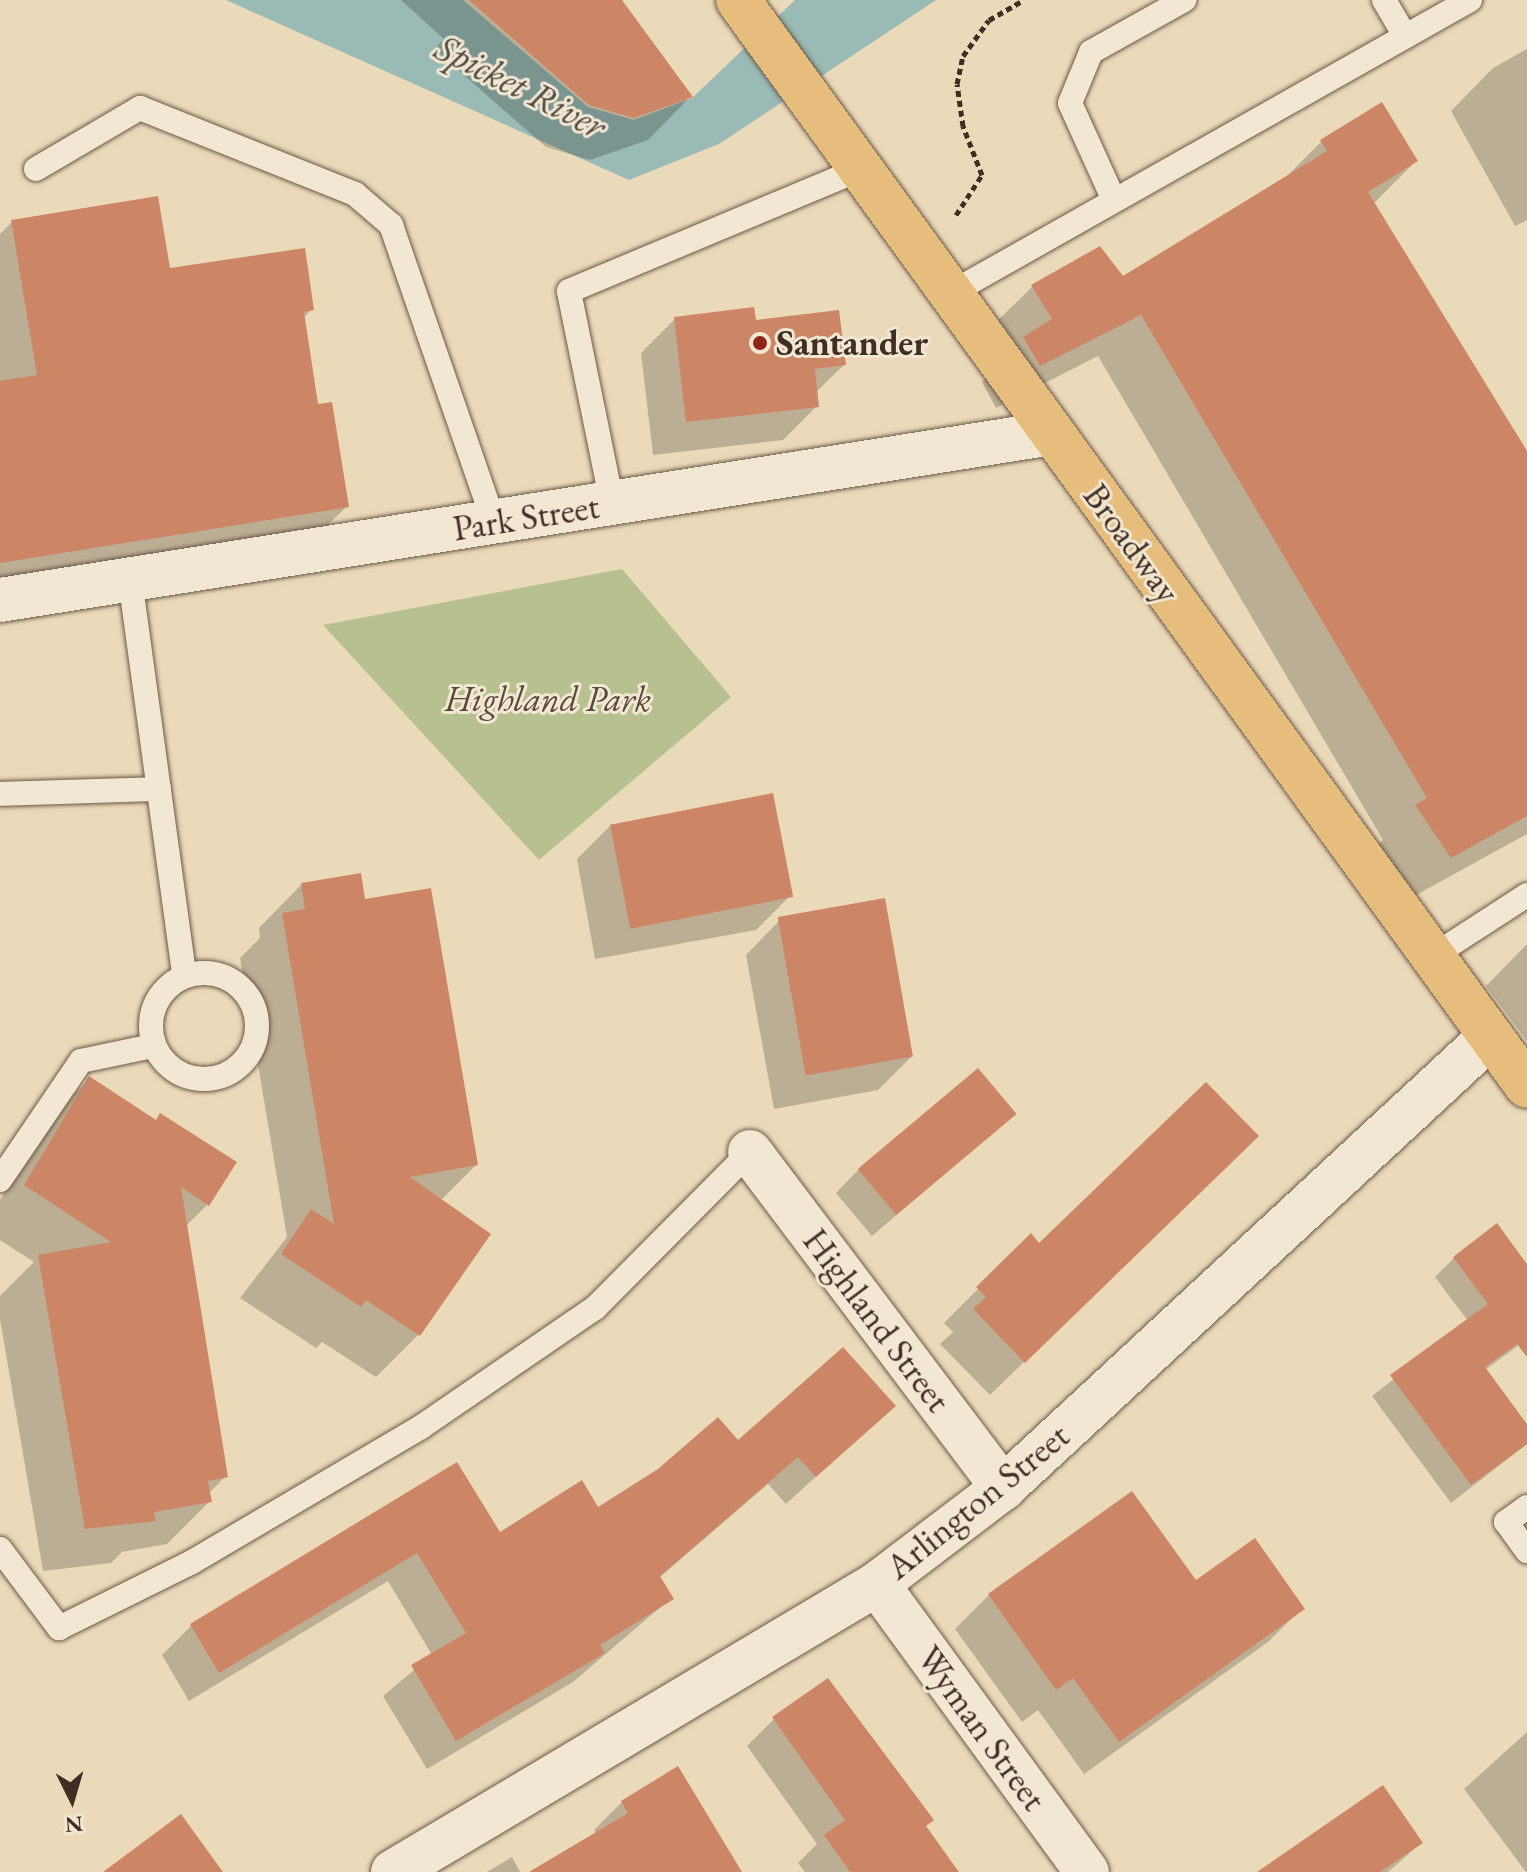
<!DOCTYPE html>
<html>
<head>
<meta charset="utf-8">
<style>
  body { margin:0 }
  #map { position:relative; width:1527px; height:1872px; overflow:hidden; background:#ebdab9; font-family:"EB Garamond",serif }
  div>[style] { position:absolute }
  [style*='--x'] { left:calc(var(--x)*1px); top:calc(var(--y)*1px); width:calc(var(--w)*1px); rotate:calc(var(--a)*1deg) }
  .green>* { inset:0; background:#b7c08f }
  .water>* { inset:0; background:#99bab5 }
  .shadow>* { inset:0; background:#0003 }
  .building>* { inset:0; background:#cd8665; transform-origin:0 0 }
  .path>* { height:5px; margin-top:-2.5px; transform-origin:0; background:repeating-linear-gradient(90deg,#402e24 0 6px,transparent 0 10px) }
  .roads { filter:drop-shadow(0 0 2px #6b5949) drop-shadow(0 0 2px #6b5949) }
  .lane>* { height:24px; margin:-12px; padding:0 12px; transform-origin:12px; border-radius:12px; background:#f2e7d2 }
  .lane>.ring { margin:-12px; padding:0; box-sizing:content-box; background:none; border:24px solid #f2e7d2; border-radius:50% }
  .street>* { height:44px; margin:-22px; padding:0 22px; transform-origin:22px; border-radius:22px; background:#f2e7d2 }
  .secondary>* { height:44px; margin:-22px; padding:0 22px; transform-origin:22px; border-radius:22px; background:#f2e7d2 }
  .primary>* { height:44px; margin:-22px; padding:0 22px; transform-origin:22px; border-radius:22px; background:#e6bd7c }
  .dots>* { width:22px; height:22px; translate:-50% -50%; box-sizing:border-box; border:4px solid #f2e7d2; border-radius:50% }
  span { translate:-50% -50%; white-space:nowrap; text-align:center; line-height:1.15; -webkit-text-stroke:6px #f2e7d2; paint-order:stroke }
  .poi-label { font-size:36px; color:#402e24; font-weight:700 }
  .left { translate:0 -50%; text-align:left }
  .street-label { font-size:36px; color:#402e24 }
  .park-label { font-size:36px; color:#584b39; font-style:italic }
  .water-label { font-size:38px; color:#524a41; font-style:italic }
  .north { position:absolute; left:32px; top:1760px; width:80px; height:80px; -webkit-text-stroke:6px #f2e7d2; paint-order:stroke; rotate:175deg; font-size:22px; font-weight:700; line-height:32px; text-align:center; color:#402e24 }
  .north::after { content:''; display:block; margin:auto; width:28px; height:36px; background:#402e24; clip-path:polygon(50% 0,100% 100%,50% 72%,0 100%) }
</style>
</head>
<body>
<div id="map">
  <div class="green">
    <i style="clip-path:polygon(622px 569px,731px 697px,539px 860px,323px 625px)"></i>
  </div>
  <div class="water">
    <i style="clip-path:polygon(226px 0,463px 0,588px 107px,634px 120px,692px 98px,795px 0,936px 0,719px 144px,629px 180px)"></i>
  </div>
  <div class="shadow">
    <i style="clip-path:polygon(401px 0,619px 0,690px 97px,648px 140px,590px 160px,546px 147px,434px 49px,444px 39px)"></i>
    <i style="clip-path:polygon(1527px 49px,1527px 220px,1515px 226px,1451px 111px,1493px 68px)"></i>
    <i style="clip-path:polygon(1322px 141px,1416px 161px,1373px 204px,1527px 455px,1527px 834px,1407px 900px,1374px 849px,1383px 840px,1098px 356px,996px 408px,982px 382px,1006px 357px,989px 329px,1032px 287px,1100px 249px,1122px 279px,1283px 180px)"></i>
    <i style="clip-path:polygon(12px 222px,312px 309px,303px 318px,316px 407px,347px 506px,308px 545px,0 594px,0 234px)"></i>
    <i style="clip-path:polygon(675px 319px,754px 323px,844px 365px,815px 393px,817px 406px,783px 440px,653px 455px,641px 353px)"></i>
    <i style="clip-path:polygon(611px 825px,790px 896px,756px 930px,595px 959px,577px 859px)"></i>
    <i style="clip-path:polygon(301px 885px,364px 902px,476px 1165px,440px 1201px,419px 1334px,376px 1377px,322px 1342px,316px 1348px,240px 1298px,287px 1237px,240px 958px,260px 938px,259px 928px)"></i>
    <i style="clip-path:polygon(779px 921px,912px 1056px,878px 1090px,774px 1109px,746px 955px)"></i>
    <i style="clip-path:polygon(1527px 944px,1527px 1041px,1486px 986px)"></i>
    <i style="clip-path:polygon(89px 1079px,207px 1205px,185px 1227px,226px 1476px,208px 1494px,210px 1501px,167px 1544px,122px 1552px,111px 1563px,43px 1571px,0 1319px,0 1296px,34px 1262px,0 1240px,0 1200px,46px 1122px)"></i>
    <i style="clip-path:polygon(1014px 1114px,872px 1236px,836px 1193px,859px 1169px)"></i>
    <i style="clip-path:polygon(1223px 1169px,990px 1395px,940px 1344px,953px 1332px,944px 1323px,1031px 1236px,1039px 1246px)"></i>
    <i style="clip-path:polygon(1454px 1258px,1527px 1267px,1527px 1339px,1485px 1370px,1527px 1427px,1527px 1444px,1451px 1503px,1372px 1396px,1468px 1321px,1435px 1277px)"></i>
    <i style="clip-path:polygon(893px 1406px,786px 1504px,768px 1484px,659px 1578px,671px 1598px,573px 1682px,427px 1769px,383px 1696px,432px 1655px,388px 1581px,189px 1701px,162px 1655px,191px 1626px,456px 1464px,499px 1535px,597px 1510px,737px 1443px)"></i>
    <i style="clip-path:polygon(1196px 1583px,1302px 1608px,1268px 1642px,1084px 1774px,1038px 1710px,1022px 1722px,955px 1629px,989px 1595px)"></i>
    <i style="clip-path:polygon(774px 1719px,925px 1827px,957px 1872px,805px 1872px,798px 1863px,817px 1844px,747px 1746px)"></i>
    <i style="clip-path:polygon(1527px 1732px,1527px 1872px,1526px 1872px,1464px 1789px)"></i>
    <i style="clip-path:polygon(622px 1802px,740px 1872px,533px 1872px,597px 1834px,594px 1830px)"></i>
    <i style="clip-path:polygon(1421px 1843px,1388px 1872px,1260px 1872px)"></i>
    <i style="clip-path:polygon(512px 1857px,520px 1872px,487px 1872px)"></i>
  </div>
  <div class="building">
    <i style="clip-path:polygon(469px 0,622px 0,693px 97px,634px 118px,589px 105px)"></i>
    <i style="clip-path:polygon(1382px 102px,1418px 161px,1368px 192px,1527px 451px,1527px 816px,1451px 858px,1415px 805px,1427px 798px,1141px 315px,1040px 366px,1023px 337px,1052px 319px,1031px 285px,1100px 246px,1123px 276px,1327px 151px,1320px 140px)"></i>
    <i style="clip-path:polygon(158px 196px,170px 268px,305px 248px,314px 310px,304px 312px,318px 404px,332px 402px,349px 507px,0 563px,0 381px,37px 375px,11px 220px)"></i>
    <i style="clip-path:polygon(754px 307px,756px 320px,839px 310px,846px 365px,815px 369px,819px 407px,686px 422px,674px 317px)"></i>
    <i style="left:773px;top:793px;width:106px;height:166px;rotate:79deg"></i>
    <i style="clip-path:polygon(361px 873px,365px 899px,431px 888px,478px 1165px,410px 1177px,491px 1234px,420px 1336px,366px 1300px,361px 1307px,281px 1254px,311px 1209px,334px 1224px,282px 913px,305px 909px,301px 883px)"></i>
    <i style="left:885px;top:898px;width:161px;height:109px;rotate:80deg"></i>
    <i style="left:978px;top:1068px;width:60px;height:157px;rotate:50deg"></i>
    <i style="clip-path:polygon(89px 1076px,156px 1120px,160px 1113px,237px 1162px,209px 1206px,181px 1187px,228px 1477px,208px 1481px,212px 1502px,154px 1512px,156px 1521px,85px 1529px,38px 1255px,111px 1242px,24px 1185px)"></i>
    <i style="clip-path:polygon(1206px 1082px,1259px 1136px,1025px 1363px,973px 1309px,986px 1297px,976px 1287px,1031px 1233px,1039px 1243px)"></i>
    <i style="clip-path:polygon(1497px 1223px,1527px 1264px,1527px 1357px,1517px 1344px,1485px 1367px,1527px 1424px,1527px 1444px,1471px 1485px,1390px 1375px,1488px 1304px,1453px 1257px)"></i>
    <i style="clip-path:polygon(843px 1347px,896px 1406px,816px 1477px,798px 1457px,660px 1576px,674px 1599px,600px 1645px,605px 1653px,456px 1741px,411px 1665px,466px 1633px,417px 1553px,219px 1673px,190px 1624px,457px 1462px,500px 1532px,582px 1480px,598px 1507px,658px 1469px,718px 1417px,738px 1440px)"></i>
    <i style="clip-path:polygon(1132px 1491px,1196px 1580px,1255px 1538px,1305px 1609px,1119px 1742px,1073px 1678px,1056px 1690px,988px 1594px)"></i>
    <i style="clip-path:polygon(828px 1678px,934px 1820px,926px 1826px,959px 1872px,850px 1872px,824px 1835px,845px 1820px,772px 1717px)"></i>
    <i style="clip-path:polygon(678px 1766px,742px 1872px,529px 1872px,628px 1813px,621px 1801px)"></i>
    <i style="clip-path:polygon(1383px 1785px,1423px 1843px,1380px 1872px,1257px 1872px)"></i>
    <i style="clip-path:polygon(181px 1814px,223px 1872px,103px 1872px)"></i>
  </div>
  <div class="path">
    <i style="--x:956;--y:215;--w:48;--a:-57"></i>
    <i style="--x:982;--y:175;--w:53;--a:-111.2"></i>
    <i style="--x:963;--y:126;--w:42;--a:-98.1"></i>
    <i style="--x:957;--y:84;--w:29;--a:-78"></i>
    <i style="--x:963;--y:56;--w:44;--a:-54.2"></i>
    <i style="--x:989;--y:20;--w:39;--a:-30"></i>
  </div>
  <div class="roads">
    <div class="lane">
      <i style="--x:1384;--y:0;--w:42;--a:59.7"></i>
      <i style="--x:36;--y:169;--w:121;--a:-30.4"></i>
      <i style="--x:140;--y:108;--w:232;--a:21.8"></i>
      <i style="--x:355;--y:194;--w:48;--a:40.7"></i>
      <i style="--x:391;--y:225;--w:314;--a:70.9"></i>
      <i style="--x:1113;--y:198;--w:104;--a:-114.4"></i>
      <i style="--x:1070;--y:103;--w:55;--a:-67.6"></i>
      <i style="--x:1091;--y:52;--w:107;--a:-29.2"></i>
      <i style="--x:951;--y:293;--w:596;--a:-29.45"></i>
      <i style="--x:612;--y:503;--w:216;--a:-101.5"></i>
      <i style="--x:569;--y:291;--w:316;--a:-22.7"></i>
      <i style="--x:130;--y:579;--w:399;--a:82.2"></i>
      <i style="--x:0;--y:794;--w:159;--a:-1.8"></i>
      <i style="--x:1433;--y:956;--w:112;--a:-33"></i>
      <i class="ring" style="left:151px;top:973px;width:82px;height:82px"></i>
      <i style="--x:0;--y:1180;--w:144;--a:-55.8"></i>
      <i style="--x:81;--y:1061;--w:73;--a:-11.9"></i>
      <i style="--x:1527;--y:1507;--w:26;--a:144"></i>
      <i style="--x:1506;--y:1522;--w:36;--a:54"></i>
      <i style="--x:0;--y:1549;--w:99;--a:53.2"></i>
      <i style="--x:59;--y:1628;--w:148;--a:-26.4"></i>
      <i style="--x:192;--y:1562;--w:266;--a:-30.5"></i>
      <i style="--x:421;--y:1427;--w:211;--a:-34.4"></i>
      <i style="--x:595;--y:1308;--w:220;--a:-45.2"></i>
    </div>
    <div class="street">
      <i style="--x:750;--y:1152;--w:421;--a:53"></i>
      <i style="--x:877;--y:1584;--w:356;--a:53.9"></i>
    </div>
    <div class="secondary">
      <i style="--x:0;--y:600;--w:1065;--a:-9.02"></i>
      <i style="--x:393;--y:1872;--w:563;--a:-30.75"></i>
      <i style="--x:877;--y:1584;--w:158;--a:-37.3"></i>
      <i style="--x:1003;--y:1488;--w:665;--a:-42.81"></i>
    </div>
    <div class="primary">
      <i style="--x:738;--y:0;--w:1342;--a:54"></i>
    </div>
  </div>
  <div class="dots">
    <i style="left:760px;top:343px;background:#8f2418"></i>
  </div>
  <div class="poi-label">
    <span class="left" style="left:776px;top:343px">Santander</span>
  </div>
  <div class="street-label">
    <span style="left:526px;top:517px;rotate:-9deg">Park Street</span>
    <span style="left:1132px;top:543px;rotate:54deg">Broadway</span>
    <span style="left:877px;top:1320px;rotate:53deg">Highland Street</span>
    <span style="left:977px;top:1501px;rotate:-39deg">Arlington Street</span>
    <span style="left:982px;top:1728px;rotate:54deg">Wyman Street</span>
  </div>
  <div class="park-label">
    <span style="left:548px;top:699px">Highland Park</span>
  </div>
  <div class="water-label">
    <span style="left:521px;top:86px;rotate:27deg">Spicket River</span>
  </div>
  <div class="north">N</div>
</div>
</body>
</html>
